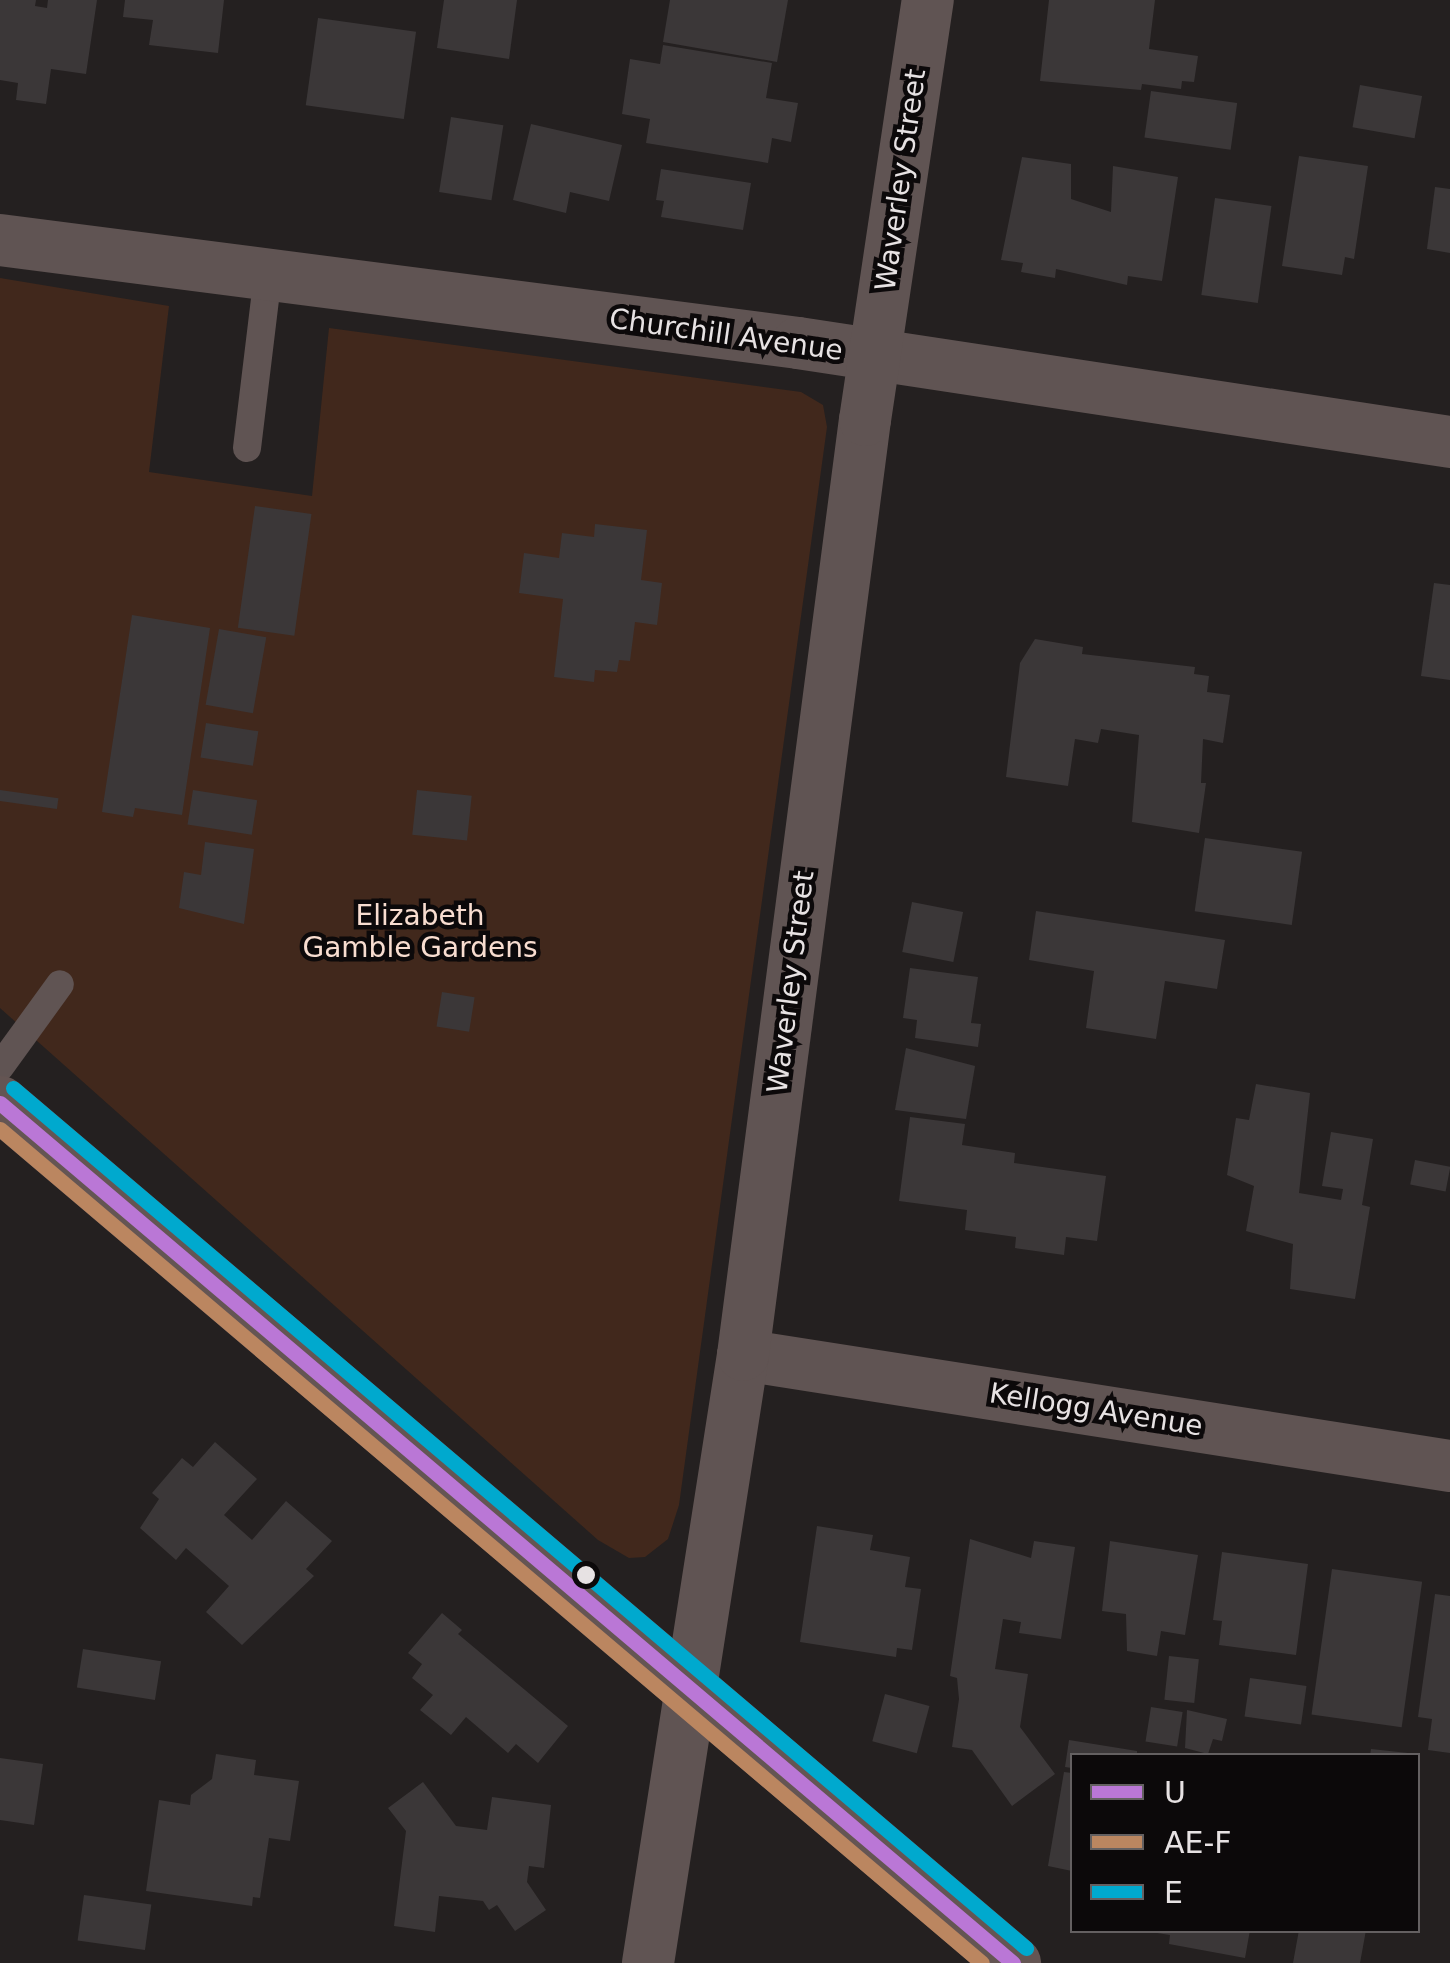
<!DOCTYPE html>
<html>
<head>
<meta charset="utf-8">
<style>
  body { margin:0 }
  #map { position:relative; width:1450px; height:1963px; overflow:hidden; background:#242020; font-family:"DejaVu Sans",sans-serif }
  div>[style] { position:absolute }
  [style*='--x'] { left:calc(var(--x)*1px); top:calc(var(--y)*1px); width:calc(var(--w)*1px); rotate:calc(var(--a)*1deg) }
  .green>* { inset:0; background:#41281c }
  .building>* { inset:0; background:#3b3738; transform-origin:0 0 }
  .service>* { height:28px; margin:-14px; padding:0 14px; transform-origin:14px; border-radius:14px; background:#605453 }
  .minor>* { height:52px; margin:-26px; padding:0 26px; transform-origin:26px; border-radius:26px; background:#605453 }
  .primary>* { height:55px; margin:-27.5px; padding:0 27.5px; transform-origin:27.5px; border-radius:27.5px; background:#645553 }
  .bus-1>* { height:15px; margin:-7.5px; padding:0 7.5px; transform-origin:7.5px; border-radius:7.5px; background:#ba77d6 }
  .bus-2>* { height:15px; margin:-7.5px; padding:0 7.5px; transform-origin:7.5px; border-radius:7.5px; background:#bb8660 }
  .bus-3>* { height:15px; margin:-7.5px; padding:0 7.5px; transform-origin:7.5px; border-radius:7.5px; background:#00a9ce }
  .dots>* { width:28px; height:28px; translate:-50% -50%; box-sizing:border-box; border:5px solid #0c090a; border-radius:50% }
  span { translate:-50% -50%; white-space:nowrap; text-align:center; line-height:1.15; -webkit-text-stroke:9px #0c090a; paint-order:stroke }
  .street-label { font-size:28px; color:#e7e2e3 }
  .park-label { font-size:28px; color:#f8ddd0 }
  .legend { position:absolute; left:1070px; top:1753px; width:350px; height:180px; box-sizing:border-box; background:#0c090a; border:2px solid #646061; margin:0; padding:12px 18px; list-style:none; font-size:30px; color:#e7e2e3 }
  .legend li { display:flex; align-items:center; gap:20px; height:50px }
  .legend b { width:50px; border:2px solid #646061 }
</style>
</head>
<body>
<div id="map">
  <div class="green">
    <i style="clip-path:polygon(0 278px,169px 306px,149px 472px,312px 496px,329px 328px,801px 392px,823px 405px,827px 427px,679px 1505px,668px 1539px,645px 1557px,629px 1558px,598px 1540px,0 1008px)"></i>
  </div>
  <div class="building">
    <i style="clip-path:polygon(0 0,36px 0,35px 6px,47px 8px,48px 0,97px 0,86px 74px,51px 69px,46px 104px,16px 100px,18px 83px,0 80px)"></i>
    <i style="clip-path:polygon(125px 0,224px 0,218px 53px,149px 45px,153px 20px,123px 17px)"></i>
    <i style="clip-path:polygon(444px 0,517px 0,509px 59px,437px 48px)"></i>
    <i style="clip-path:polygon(670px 0,788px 0,777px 62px,663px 42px)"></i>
    <i style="clip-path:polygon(1049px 0,1155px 0,1149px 49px,1198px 56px,1194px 82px,1182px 81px,1181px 89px,1142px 84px,1141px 90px,1040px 81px)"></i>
    <i style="left:318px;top:18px;width:99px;height:88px;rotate:8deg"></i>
    <i style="clip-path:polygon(663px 45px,772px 63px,766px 98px,798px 103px,791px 142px,772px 138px,768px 163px,646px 143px,650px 119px,622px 114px,630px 59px,660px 64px)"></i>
    <i style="left:1360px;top:85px;width:63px;height:43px;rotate:10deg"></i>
    <i style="left:1151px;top:91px;width:87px;height:47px;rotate:8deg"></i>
    <i style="left:451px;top:117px;width:53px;height:76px;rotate:9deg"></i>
    <i style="clip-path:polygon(531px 124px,622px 145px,609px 201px,570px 192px,566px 213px,513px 200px)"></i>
    <i style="clip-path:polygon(1299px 156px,1368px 166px,1354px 259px,1345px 257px,1342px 275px,1282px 266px)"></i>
    <i style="clip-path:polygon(1022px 157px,1071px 164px,1071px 199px,1111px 212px,1113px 166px,1178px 177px,1162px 281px,1128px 276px,1127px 285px,1056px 269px,1055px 278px,1021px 272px,1023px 263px,1001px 260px)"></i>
    <i style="clip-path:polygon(661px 169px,751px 183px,743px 230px,661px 217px,664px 201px,656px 200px)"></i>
    <i style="clip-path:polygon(1435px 187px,1450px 189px,1450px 253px,1427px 249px)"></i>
    <i style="left:1215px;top:198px;width:57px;height:98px;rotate:8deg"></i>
    <i style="left:255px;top:506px;width:57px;height:123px;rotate:8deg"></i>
    <i style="clip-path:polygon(595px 524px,647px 530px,641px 580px,662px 583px,657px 625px,635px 622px,630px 661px,619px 660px,617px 672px,595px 670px,594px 682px,554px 677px,563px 599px,519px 593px,524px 553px,559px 558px,562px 533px,594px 537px)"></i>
    <i style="clip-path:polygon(1434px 583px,1450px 585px,1450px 680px,1421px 676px)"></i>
    <i style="clip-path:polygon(132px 615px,210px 628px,182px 815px,135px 808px,133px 817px,102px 812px)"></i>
    <i style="left:219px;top:629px;width:48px;height:77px;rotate:10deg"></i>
    <i style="clip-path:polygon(1035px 639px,1083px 647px,1082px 654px,1195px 667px,1194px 674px,1209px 676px,1207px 692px,1230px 695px,1223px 743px,1203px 739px,1201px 783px,1206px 783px,1199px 833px,1132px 822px,1139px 735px,1101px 729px,1098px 743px,1075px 739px,1068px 786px,1006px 777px,1020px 663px)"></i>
    <i style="left:206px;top:723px;width:53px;height:35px;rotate:9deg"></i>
    <i style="left:0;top:790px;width:59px;height:11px;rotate:8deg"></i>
    <i style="left:193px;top:790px;width:65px;height:35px;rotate:9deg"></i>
    <i style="left:417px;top:790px;width:55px;height:45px;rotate:6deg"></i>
    <i style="left:1205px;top:838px;width:98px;height:74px;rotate:8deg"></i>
    <i style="clip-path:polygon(205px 842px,254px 849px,244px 924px,179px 908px,184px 872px,201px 875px)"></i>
    <i style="left:912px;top:902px;width:52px;height:51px;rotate:11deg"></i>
    <i style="clip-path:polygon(1036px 911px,1225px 940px,1217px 989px,1165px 981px,1156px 1039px,1086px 1028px,1094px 971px,1029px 960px)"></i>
    <i style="clip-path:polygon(910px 968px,978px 977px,971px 1023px,981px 1024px,978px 1047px,915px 1038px,917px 1020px,903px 1018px)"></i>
    <i style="left:442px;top:992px;width:33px;height:35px;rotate:9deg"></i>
    <i style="clip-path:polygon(906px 1048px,975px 1066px,966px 1119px,895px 1110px)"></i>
    <i style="clip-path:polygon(1256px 1084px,1310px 1093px,1299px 1193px,1341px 1200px,1343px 1189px,1322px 1186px,1331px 1132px,1373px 1139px,1362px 1205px,1370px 1207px,1355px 1299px,1290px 1289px,1293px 1244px,1246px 1231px,1254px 1186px,1227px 1175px,1236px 1118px,1249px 1120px)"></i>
    <i style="clip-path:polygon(910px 1117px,965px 1124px,962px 1145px,1015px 1153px,1014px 1163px,1106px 1176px,1097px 1241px,1066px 1237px,1064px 1255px,1015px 1248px,1016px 1237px,965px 1230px,967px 1210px,899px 1201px)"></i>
    <i style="left:1415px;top:1160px;width:36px;height:25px;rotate:11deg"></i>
    <i style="clip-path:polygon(215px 1442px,257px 1479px,224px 1515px,252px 1540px,286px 1501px,332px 1541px,306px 1569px,314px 1576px,242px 1645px,206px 1612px,229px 1586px,186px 1548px,176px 1560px,140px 1528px,159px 1499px,152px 1493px,182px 1458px,193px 1467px)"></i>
    <i style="clip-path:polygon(817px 1526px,873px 1535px,870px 1550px,910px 1557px,905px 1587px,921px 1589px,912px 1650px,897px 1648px,896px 1657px,800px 1642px)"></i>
    <i style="clip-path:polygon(970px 1539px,1031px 1558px,1034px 1541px,1075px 1547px,1061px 1639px,1019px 1633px,1021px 1622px,1003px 1619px,995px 1669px,1028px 1674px,1020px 1727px,1055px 1774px,1012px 1806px,972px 1750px,952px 1747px,959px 1699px,957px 1678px,950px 1676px)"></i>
    <i style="clip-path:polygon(1110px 1541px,1198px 1555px,1185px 1635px,1161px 1631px,1157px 1656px,1127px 1651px,1126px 1614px,1102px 1611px)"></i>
    <i style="clip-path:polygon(1222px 1552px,1308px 1564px,1296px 1655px,1219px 1645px,1222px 1621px,1213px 1620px)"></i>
    <i style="left:1332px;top:1569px;width:91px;height:147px;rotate:8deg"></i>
    <i style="clip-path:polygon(1435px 1594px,1450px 1596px,1450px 1753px,1428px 1750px,1432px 1719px,1418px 1717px)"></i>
    <i style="clip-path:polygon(442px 1613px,462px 1630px,458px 1634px,568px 1726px,538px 1763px,516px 1744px,508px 1753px,466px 1717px,451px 1735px,420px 1710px,433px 1695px,412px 1678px,422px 1664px,408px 1653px)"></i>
    <i style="left:83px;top:1649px;width:79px;height:39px;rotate:9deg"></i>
    <i style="left:1169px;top:1656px;width:30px;height:44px;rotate:6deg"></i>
    <i style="left:1250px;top:1678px;width:57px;height:39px;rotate:8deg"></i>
    <i style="left:885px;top:1694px;width:46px;height:49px;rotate:15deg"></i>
    <i style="left:1151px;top:1707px;width:32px;height:35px;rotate:9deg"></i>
    <i style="clip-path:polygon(1187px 1710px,1227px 1719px,1222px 1741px,1213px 1739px,1208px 1754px,1185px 1748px)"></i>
    <i style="clip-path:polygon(1069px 1740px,1137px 1751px,1137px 1756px,1072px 1756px,1072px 1768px,1065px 1767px)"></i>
    <i style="clip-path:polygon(1371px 1749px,1408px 1753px,1408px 1756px,1370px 1756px)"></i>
    <i style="clip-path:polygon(216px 1754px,256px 1760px,254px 1775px,299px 1781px,290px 1841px,269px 1838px,260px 1898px,253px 1897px,252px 1906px,146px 1891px,159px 1800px,190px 1805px,191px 1795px,212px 1779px)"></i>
    <i style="clip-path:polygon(0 1758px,43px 1764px,34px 1825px,0 1820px)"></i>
    <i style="clip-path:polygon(1064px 1772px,1072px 1773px,1072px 1871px,1048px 1866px)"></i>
    <i style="clip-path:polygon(423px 1782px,456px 1826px,487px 1830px,492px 1797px,551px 1805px,544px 1868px,529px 1866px,527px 1882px,546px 1910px,515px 1931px,497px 1905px,489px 1910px,483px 1901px,439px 1896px,435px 1932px,394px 1926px,406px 1831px,388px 1808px)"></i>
    <i style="left:84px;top:1895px;width:68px;height:46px;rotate:8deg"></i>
    <i style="clip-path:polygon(1250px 1930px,1245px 1958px,1169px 1944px,1170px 1935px,1157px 1933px)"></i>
    <i style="clip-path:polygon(1299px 1930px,1366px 1930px,1360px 1963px,1293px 1963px)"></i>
  </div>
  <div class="service">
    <i style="--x:247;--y:448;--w:174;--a:-83.1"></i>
    <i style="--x:0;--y:1067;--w:102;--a:-54.1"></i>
  </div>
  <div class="minor">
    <i style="--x:0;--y:240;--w:805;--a:7.35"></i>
    <i style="--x:798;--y:343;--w:659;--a:8.63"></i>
    <i style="--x:743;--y:1355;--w:716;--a:8.92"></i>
    <i style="--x:648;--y:1963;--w:615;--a:-81.12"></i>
    <i style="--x:743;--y:1355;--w:943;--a:-82.57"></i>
    <i style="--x:865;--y:420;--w:425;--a:-81.5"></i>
  </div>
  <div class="primary">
    <i style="--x:0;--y:1103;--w:1329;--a:40.33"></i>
  </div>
  <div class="bus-1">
    <i style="--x:0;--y:1103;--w:1329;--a:40.33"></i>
  </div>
  <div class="bus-2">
    <i style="--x:0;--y:1129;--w:1288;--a:40.34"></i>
  </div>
  <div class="bus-3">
    <i style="--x:13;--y:1088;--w:1329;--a:40.33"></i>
  </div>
  <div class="dots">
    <i style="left:586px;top:1575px;background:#e7e2e3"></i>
  </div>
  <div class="street-label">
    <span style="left:901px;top:180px;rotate:-82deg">Waverley Street</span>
    <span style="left:726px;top:335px;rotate:8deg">Churchill Avenue</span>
    <span style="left:791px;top:982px;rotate:-83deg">Waverley Street</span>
    <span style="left:1096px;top:1410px;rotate:9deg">Kellogg Avenue</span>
  </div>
  <div class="park-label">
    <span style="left:420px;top:932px">Elizabeth<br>Gamble Gardens</span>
  </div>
  <ul class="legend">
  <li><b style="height:12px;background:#ba77d6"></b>U</li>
  <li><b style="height:12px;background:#bb8660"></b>AE-F</li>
  <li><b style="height:12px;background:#00a9ce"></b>E</li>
  </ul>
</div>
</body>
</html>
